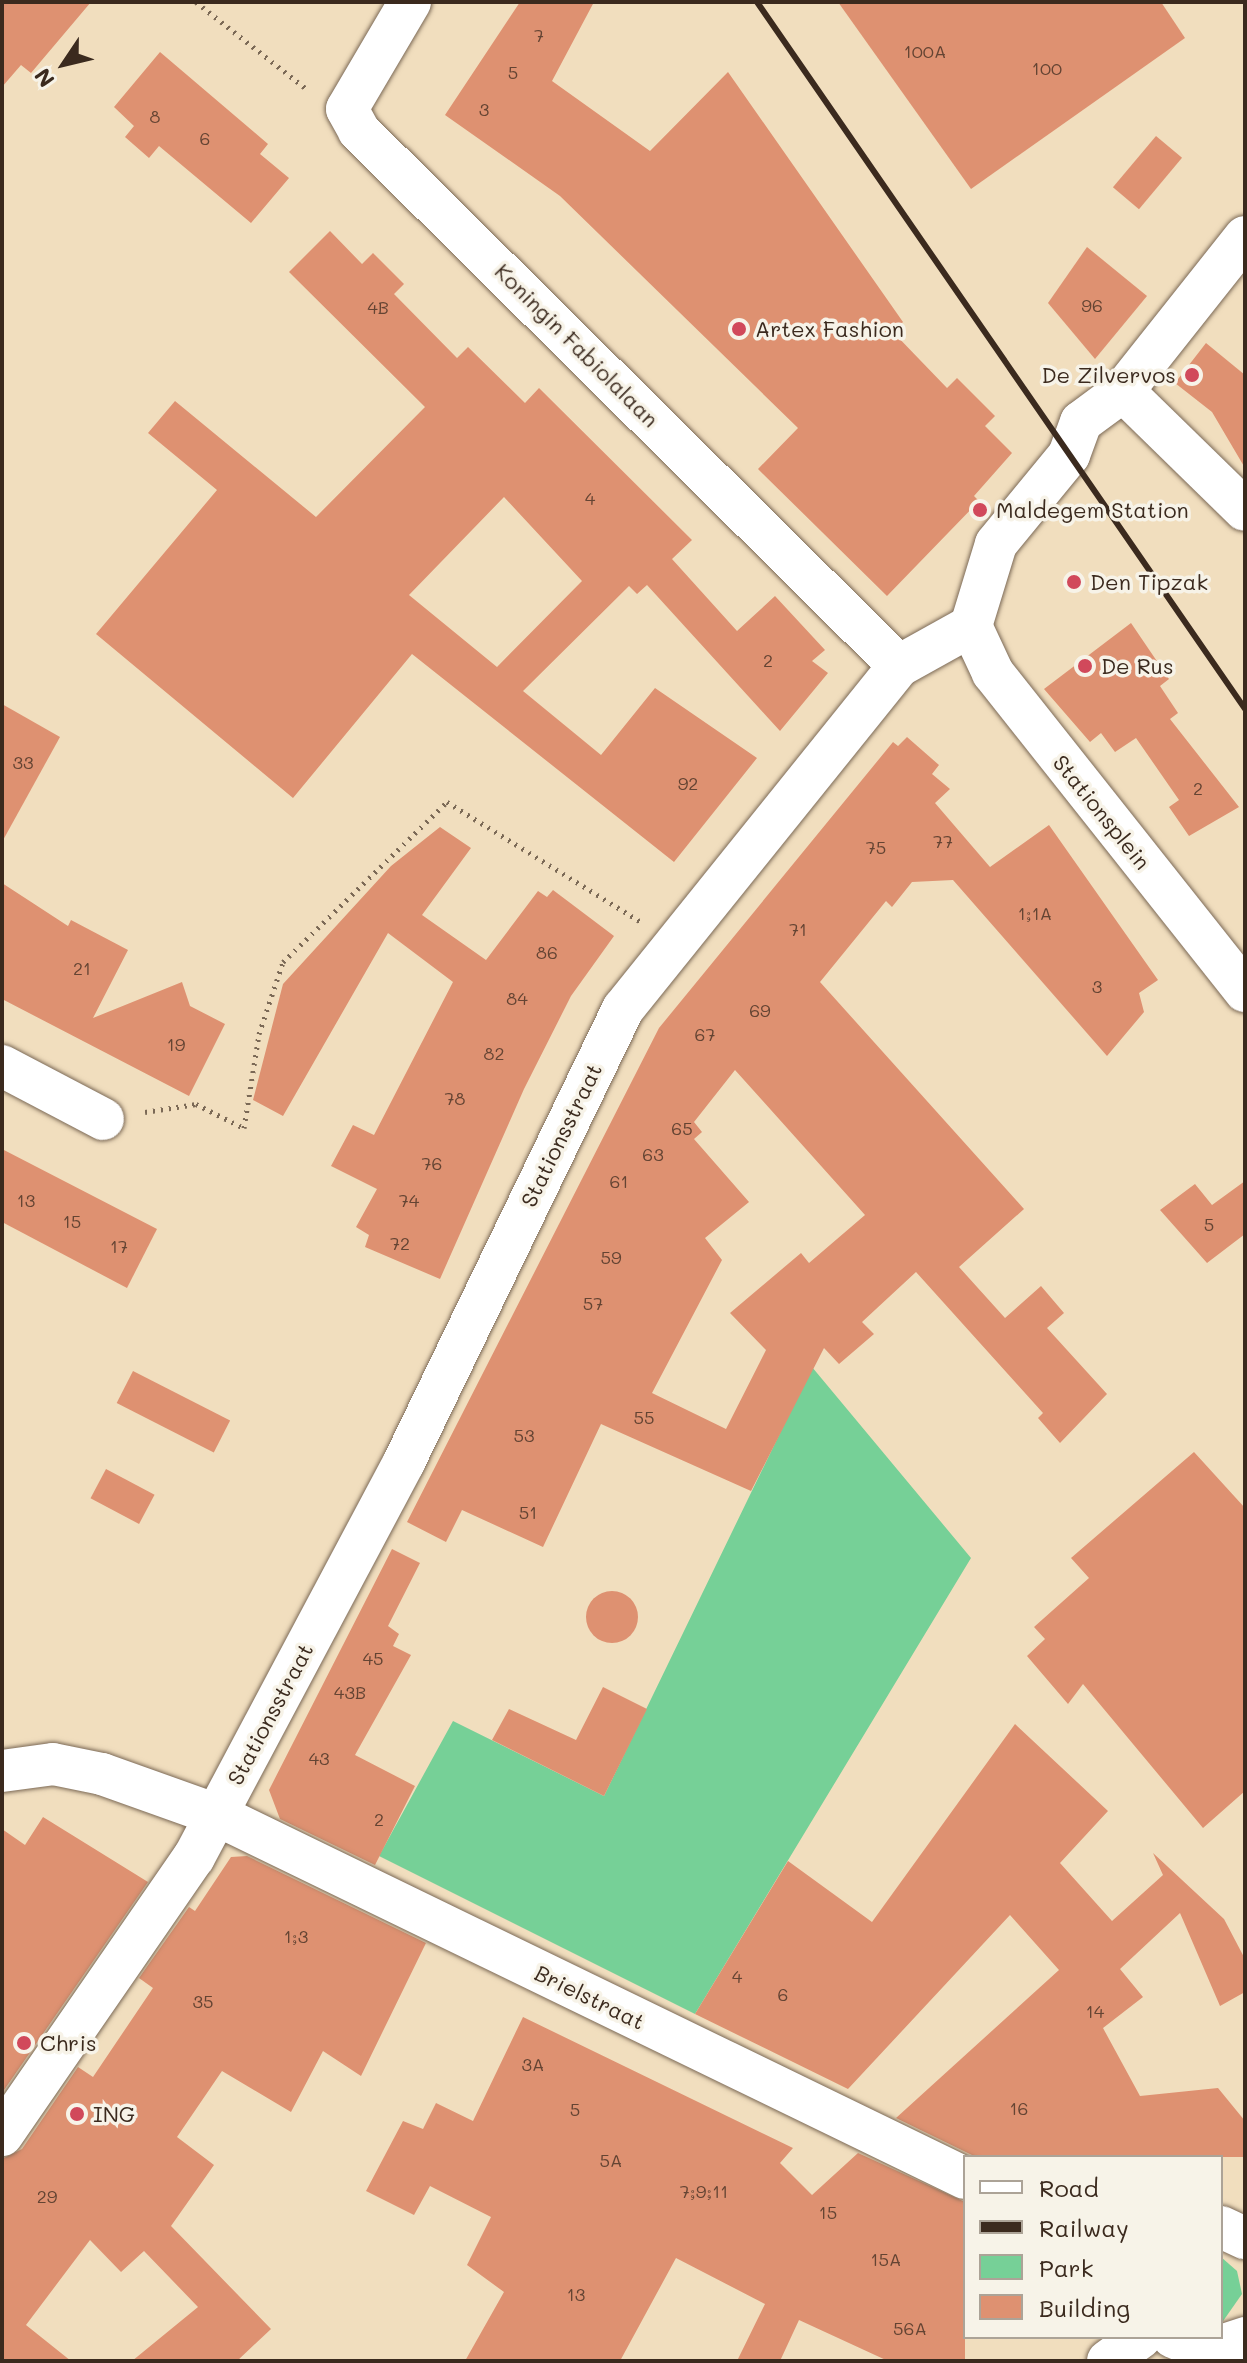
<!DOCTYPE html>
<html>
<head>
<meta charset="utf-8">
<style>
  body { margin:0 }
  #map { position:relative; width:1247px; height:2363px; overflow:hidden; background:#f1debe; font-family:Mali,sans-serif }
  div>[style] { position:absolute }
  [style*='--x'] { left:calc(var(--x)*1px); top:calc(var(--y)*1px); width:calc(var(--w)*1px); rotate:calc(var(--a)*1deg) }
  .green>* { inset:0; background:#76d097 }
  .building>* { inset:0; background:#de9171; transform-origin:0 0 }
  .round { border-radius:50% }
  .path>* { height:5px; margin-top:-2.5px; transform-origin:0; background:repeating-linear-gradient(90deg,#7b6956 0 2px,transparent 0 8px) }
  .roads { filter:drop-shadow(0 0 2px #7b6956) drop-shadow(0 0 2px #7b6956) }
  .minor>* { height:42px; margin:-21px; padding:0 21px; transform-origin:21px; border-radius:21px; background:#fff }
  .rail>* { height:6px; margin:-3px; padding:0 3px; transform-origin:3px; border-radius:3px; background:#3b2a1e }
  .dots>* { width:22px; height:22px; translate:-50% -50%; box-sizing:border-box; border:4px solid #f7f3e8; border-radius:50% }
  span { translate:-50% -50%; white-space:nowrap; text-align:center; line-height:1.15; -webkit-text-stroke:7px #f7f3e8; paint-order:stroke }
  .number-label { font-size:18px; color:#644433 }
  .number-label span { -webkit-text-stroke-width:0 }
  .poi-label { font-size:22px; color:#3b2a1e }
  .left { translate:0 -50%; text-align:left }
  .right { translate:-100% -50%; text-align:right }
  .street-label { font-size:22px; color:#3b2a1e }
  .frame { position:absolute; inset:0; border:4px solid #3b2a1e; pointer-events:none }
  .legend { position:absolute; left:963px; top:2155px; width:260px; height:184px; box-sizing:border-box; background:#f7f3e8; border:2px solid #aca397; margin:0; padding:10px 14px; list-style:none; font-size:24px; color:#3b2a1e }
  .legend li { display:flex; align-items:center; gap:16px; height:40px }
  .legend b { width:40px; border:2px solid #aca397 }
  .north { position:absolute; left:24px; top:24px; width:80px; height:80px; -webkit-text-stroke:6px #f7f3e8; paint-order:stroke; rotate:235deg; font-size:22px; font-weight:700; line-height:32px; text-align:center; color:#3b2a1e }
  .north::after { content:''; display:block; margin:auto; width:28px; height:36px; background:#3b2a1e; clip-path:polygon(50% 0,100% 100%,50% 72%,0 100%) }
</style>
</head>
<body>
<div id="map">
  <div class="green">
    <i style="clip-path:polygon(812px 1367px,971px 1558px,695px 2014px,379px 1856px,453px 1721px,604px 1796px)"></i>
    <i style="clip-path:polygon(1221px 2257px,1237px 2271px,1242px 2294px,1221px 2324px)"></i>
  </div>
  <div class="building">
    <i style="clip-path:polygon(2px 2px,91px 2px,31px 73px,21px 65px,2px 87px)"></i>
    <i style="clip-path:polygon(520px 2px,594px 2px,552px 81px,650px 151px,728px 72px,903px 322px,893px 332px,947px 388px,957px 378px,995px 416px,985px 426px,1012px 453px,974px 496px,979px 501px,887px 596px,758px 469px,798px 428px,560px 196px,445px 115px)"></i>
    <i style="clip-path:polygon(838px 2px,1161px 2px,1185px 38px,971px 189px)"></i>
    <i style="clip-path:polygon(160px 52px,268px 144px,260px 154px,289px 178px,251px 223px,159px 146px,149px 158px,125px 137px,134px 126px,114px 107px)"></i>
    <i style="left:1156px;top:136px;width:34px;height:67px;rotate:40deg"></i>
    <i style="clip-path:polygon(evenodd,330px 231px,362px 264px,373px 253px,404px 284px,394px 294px,457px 358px,468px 347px,525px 403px,539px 388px,692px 540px,672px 559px,737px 631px,775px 596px,825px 650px,812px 661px,828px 673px,780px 731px,647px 585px,637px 594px,629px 586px,523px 691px,601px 755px,655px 688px,757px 758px,674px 862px,412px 654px,293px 798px,96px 634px,217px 490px,148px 433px,175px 401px,316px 517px,425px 407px,289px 272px,330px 231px,504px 497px,582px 581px,497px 667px,409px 595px,504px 497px)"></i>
    <i style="clip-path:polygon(1087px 247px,1147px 296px,1095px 359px,1048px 303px)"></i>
    <i style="clip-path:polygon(1206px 343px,1245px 375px,1245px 468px,1212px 412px,1175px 383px)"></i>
    <i style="clip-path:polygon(1131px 623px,1169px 679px,1160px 686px,1178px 713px,1170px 719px,1239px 807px,1189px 836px,1169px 807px,1179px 800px,1136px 738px,1115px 752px,1101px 733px,1090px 742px,1044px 689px)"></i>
    <i style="clip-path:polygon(2px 704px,60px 737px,2px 842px)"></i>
    <i style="clip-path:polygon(evenodd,907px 737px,939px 765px,932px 774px,950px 789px,935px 803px,990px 867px,1049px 825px,1158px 980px,1139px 993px,1144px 1012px,1107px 1056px,953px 880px,912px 882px,892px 907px,886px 901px,820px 982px,1024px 1209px,959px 1267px,1005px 1318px,1041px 1286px,1064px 1313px,1047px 1328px,1107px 1394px,1060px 1443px,1038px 1418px,1043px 1413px,916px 1272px,862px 1322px,874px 1334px,839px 1364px,824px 1348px,751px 1491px,601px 1424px,543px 1547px,462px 1510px,446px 1542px,407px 1522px,659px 1028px,893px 742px,898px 746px,907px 737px,735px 1070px,865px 1215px,809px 1263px,801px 1253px,730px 1313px,766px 1350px,726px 1429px,652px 1393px,722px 1260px,705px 1238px,749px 1202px,694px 1139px,702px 1132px,694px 1122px,735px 1070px)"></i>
    <i style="clip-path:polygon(440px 827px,471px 848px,422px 915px,486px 960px,538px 891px,547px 897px,553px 890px,614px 936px,571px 996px,524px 1089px,440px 1279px,365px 1247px,369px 1235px,356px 1227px,377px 1189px,331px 1166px,353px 1125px,374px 1135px,453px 982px,388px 933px,283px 1116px,253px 1100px,283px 984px,391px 866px)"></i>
    <i style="clip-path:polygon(2px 883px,68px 926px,71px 920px,128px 950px,93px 1018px,182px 982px,190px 1006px,225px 1024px,189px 1096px,2px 999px)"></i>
    <i style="clip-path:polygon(2px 1149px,157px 1229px,127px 1288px,2px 1222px)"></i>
    <i style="clip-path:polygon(1245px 1181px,1245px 1234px,1207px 1263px,1160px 1210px,1195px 1184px,1212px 1205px)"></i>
    <i style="left:133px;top:1371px;width:109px;height:36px;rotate:27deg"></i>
    <i style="clip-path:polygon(1194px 1452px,1245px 1508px,1245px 1791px,1203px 1828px,1083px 1684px,1068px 1704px,1027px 1656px,1045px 1639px,1034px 1627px,1089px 1578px,1071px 1558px)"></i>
    <i style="left:106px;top:1469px;width:55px;height:33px;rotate:28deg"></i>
    <i style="clip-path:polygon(392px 1549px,420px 1563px,388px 1626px,399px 1634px,393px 1646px,411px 1655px,355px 1755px,415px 1786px,375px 1865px,280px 1819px,269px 1790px)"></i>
    <i class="round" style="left:586px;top:1591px;width:52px;height:52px"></i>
    <i style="clip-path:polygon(603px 1687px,647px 1709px,604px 1796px,492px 1740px,509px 1709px,576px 1740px)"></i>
    <i style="clip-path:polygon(1015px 1724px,1108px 1811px,1060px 1863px,1112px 1921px,1163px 1875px,1153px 1853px,1224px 1919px,1245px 1959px,1245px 1992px,1220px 2006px,1180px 1913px,1120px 1969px,1143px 1997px,1103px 2028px,1140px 2096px,1218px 2088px,1245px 2121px,1245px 2157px,976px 2157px,896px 2118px,1059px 1970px,1010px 1915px,848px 2089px,695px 2014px,788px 1861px,872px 1922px)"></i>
    <i style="clip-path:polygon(43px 1817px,148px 1882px,2px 2093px,2px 1829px,25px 1845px)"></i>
    <i style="clip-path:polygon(247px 1856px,426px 1943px,361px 2076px,323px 2051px,291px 2112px,222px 2071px,177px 2137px,214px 2165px,171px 2226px,271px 2329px,237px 2361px,132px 2361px,198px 2307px,144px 2251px,121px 2272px,90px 2240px,26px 2325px,71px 2361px,2px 2361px,2px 2159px,22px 2149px,78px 2067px,93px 2077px,153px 1988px,139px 1978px,189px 1907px,195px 1911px,231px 1857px)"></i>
    <i style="clip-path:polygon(523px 2017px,793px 2148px,780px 2163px,812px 2195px,858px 2153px,965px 2202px,965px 2361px,888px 2361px,799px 2320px,780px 2361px,737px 2361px,765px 2304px,676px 2258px,620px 2361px,465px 2361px,504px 2292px,467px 2265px,491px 2217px,430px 2186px,414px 2215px,366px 2191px,403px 2121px,423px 2129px,436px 2103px,473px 2121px)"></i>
  </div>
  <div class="path">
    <i style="--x:196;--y:2;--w:142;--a:38.2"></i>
    <i style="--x:145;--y:1112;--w:52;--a:-8.9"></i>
    <i style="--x:196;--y:1104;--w:54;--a:26.6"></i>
    <i style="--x:244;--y:1128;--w:95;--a:-80.9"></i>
    <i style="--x:259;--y:1034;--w:76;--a:-71.6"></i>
    <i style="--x:283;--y:962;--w:229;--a:-44.3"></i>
    <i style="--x:447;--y:802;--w:227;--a:31.7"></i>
  </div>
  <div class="roads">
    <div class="minor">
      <i style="--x:410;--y:2;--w:124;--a:120.5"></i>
      <i style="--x:347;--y:109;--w:25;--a:61"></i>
      <i style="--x:359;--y:131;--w:760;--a:44.73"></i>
      <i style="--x:1245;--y:237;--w:196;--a:128.4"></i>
      <i style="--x:1123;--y:391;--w:52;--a:143.6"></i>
      <i style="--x:1081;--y:422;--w:35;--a:110"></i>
      <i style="--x:1069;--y:455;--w:115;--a:129.4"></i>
      <i style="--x:996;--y:544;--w:86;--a:107"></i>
      <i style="--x:971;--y:626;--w:52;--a:64.9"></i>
      <i style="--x:993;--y:673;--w:406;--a:51.6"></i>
      <i style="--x:1123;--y:391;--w:170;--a:44.3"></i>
      <i style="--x:2;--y:1066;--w:114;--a:27.7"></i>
      <i style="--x:2;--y:1771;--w:51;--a:-7.8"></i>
      <i style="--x:53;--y:1764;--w:50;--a:11.5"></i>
      <i style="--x:102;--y:1774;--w:122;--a:19.6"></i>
      <i style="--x:217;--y:1815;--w:831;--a:25.89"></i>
      <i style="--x:2;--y:2135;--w:338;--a:-55.4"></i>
      <i style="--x:194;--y:1857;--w:447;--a:-62"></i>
      <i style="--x:404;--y:1462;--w:503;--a:-64.2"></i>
      <i style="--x:623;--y:1009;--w:440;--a:-51.2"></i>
      <i style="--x:899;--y:666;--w:82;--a:-29.1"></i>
      <i style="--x:1221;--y:2227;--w:26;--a:25"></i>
      <i style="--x:1173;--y:2337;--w:36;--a:23"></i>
      <i style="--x:1206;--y:2351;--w:41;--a:-18.4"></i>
      <i style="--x:1108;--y:2361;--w:41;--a:-36"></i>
    </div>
  </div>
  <div class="rail">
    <i style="--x:757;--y:2;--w:859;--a:55.38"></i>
  </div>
  <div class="dots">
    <i style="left:739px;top:329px;background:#d1495b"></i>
    <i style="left:1192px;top:375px;background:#d1495b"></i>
    <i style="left:980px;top:510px;background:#d1495b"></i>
    <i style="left:1074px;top:582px;background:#d1495b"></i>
    <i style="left:1085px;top:666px;background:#d1495b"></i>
    <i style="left:24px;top:2043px;background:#d1495b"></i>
    <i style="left:77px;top:2114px;background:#d1495b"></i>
  </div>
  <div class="number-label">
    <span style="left:539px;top:35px">7</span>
    <span style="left:925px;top:51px">100A</span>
    <span style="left:1047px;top:68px">100</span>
    <span style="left:513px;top:72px">5</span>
    <span style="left:484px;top:109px">3</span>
    <span style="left:155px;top:116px">8</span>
    <span style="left:205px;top:138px">6</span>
    <span style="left:1092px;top:305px">96</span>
    <span style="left:378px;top:307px">4B</span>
    <span style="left:590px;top:498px">4</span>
    <span style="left:768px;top:660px">2</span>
    <span style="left:23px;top:762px">33</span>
    <span style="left:688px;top:783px">92</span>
    <span style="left:1198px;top:788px">2</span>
    <span style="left:943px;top:841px">77</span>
    <span style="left:876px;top:847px">75</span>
    <span style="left:1035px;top:913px">1;1A</span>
    <span style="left:798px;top:929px">71</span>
    <span style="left:547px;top:952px">86</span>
    <span style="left:82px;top:968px">21</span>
    <span style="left:1097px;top:986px">3</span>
    <span style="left:517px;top:998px">84</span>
    <span style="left:760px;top:1010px">69</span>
    <span style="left:705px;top:1034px">67</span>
    <span style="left:176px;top:1044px">19</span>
    <span style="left:494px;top:1053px">82</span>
    <span style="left:455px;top:1098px">78</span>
    <span style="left:682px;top:1128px">65</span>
    <span style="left:653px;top:1154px">63</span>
    <span style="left:432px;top:1163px">76</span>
    <span style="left:619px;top:1181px">61</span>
    <span style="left:26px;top:1200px">13</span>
    <span style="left:409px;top:1200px">74</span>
    <span style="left:72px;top:1221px">15</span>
    <span style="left:1209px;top:1224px">5</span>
    <span style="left:400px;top:1243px">72</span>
    <span style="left:119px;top:1246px">17</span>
    <span style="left:611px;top:1257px">59</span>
    <span style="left:593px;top:1303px">57</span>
    <span style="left:644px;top:1417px">55</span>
    <span style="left:524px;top:1435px">53</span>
    <span style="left:528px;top:1512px">51</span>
    <span style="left:373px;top:1658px">45</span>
    <span style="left:350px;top:1692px">43B</span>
    <span style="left:319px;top:1758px">43</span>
    <span style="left:379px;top:1819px">2</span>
    <span style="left:296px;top:1936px">1;3</span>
    <span style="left:737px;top:1976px">4</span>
    <span style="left:783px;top:1994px">6</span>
    <span style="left:203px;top:2001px">35</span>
    <span style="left:1095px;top:2011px">14</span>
    <span style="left:533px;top:2064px">3A</span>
    <span style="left:1019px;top:2108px">16</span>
    <span style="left:575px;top:2109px">5</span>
    <span style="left:611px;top:2160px">5A</span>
    <span style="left:704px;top:2191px">7;9;11</span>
    <span style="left:47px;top:2196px">29</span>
    <span style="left:828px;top:2212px">15</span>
    <span style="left:886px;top:2259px">15A</span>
    <span style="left:576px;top:2294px">13</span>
    <span style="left:910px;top:2328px">56A</span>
  </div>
  <div class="poi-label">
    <span class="left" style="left:755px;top:329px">Artex Fashion</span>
    <span class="right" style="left:1176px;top:375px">De Zilvervos</span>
    <span class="left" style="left:996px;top:510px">Maldegem Station</span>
    <span class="left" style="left:1090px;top:582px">Den Tipzak</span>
    <span class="left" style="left:1101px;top:666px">De Rus</span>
    <span class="left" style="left:40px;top:2043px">Chris</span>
    <span class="left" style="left:93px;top:2114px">ING</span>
  </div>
  <div class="street-label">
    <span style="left:577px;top:345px;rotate:45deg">Koningin Fabiolalaan</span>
    <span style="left:1102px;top:812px;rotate:51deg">Stationsplein</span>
    <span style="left:561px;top:1135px;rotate:-64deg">Stationsstraat</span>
    <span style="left:270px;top:1714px;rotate:-62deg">Stationsstraat</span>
    <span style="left:590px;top:1997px;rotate:26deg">Brielstraat</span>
  </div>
  <div class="frame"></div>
  <ul class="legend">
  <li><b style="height:10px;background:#fff"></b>Road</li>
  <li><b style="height:10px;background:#3b2a1e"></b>Railway</li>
  <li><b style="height:22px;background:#76d097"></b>Park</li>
  <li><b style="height:22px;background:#de9171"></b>Building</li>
  </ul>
  <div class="north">N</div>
</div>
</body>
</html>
